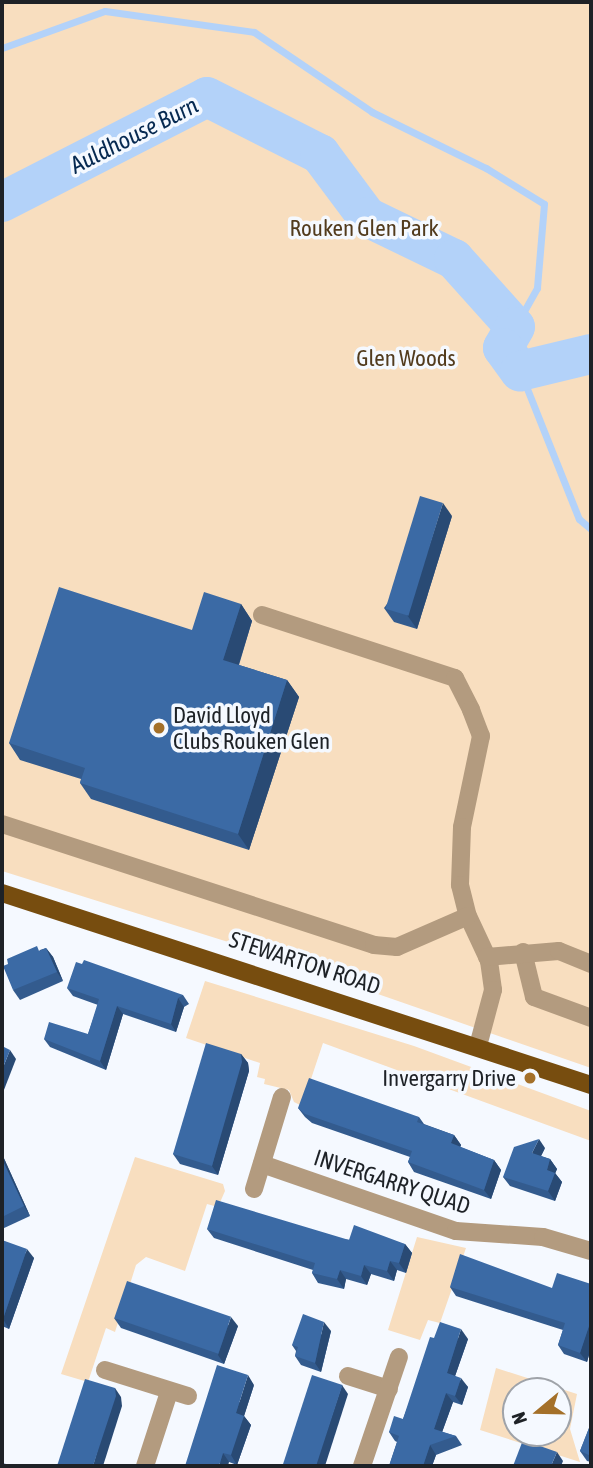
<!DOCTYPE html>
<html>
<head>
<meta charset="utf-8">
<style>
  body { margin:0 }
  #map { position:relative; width:593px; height:1468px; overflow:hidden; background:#f5f9ff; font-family:"Asap Condensed",sans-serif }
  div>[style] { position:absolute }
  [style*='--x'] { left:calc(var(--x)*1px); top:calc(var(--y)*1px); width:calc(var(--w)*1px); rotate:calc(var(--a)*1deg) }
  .green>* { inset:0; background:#f8debf }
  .stream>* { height:7px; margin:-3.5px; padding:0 3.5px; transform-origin:3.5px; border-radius:3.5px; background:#b3d2f9 }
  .river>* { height:40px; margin:-20px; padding:0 20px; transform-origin:20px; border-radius:20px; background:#b3d2f9 }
  .minor>* { height:18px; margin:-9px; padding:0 9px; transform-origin:9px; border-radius:9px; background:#b39b7f }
  .major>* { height:18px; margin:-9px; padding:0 9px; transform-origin:9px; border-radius:9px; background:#774d0f }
  .wall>* { inset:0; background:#335b8e }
  .shaded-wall>* { inset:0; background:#294a74 }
  .building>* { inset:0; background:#3b6aa5; transform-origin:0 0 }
  .dots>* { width:19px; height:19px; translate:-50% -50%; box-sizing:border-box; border:4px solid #f5f9ff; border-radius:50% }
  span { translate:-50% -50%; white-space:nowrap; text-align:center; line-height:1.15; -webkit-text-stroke:7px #f5f9ff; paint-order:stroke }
  .park-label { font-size:23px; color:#523b1d }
  .poi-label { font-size:23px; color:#1e2227 }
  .left { translate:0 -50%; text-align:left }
  .right { translate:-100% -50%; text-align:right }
  .street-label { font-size:23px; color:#1e2227 }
  .water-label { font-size:24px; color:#062951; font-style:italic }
  .frame { position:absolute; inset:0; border:4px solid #1e2227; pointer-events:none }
  .north { position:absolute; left:502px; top:1377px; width:70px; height:70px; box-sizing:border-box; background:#f5f9ff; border:2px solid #9fa3a9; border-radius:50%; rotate:251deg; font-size:19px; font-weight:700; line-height:28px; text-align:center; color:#1e2227 }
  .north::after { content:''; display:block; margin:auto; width:24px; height:32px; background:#a47029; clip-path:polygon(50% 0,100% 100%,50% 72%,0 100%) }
</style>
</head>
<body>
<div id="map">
  <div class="green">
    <i style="clip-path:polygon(2px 2px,591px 2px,591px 1068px,225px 941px,2px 871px)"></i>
    <i style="clip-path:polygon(205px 981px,414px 1046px,591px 1111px,591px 1141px,323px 1043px,302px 1106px,294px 1102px,289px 1090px,264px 1084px,265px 1079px,257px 1077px,260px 1063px,186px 1038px)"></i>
    <i style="clip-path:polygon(135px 1157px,223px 1184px,225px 1191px,218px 1207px,207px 1204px,185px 1271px,146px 1257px,136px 1265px,115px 1332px,106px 1328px,88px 1382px,61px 1374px)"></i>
    <i style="clip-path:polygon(417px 1237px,466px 1248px,440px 1323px,428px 1320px,420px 1340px,388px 1330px)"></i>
    <i style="clip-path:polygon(evenodd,496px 1368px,577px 1394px,570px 1429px,580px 1462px,480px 1430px,496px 1368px,516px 1391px,558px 1391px,558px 1433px,516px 1433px,516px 1391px)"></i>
  </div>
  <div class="stream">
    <i style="--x:2;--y:48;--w:109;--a:-19.8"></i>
    <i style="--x:105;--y:11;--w:150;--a:8"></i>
    <i style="--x:254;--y:32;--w:143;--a:34.1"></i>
    <i style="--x:372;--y:112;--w:127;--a:26.2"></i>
    <i style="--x:486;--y:168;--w:68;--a:31.8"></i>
    <i style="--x:544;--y:204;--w:84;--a:94.8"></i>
    <i style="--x:537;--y:288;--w:45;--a:119.4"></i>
    <i style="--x:520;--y:371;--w:159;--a:68.3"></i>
    <i style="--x:579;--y:519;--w:16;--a:40"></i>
  </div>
  <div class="river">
    <i style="--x:2;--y:202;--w:230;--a:-27.1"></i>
    <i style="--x:207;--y:97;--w:127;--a:26.8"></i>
    <i style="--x:320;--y:154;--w:79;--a:53.3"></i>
    <i style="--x:367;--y:217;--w:97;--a:25.8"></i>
    <i style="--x:454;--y:259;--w:91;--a:48.1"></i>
    <i style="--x:515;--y:327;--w:24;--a:120"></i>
    <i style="--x:503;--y:348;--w:29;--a:54"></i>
    <i style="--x:520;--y:371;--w:73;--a:-13.5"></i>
  </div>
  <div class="minor">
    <i style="--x:262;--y:615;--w:203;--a:18.1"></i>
    <i style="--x:455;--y:678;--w:36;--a:63"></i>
    <i style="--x:471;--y:710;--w:28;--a:69"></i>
    <i style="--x:481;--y:736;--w:93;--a:101.8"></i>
    <i style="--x:462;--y:827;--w:58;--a:92"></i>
    <i style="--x:460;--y:885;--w:32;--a:76"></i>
    <i style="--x:468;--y:916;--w:50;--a:65"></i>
    <i style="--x:489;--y:961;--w:29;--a:82"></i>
    <i style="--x:493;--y:990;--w:58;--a:105"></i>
    <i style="--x:2;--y:824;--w:391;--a:18"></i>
    <i style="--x:374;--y:945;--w:23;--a:5"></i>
    <i style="--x:397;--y:947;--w:77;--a:-23.6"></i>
    <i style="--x:523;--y:952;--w:46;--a:76.3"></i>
    <i style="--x:534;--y:997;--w:61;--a:20.2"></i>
    <i style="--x:487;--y:957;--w:72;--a:-4.8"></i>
    <i style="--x:559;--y:951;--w:35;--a:22"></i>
    <i style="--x:262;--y:1164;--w:205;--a:19.1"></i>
    <i style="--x:456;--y:1231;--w:87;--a:3.9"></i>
    <i style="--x:543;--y:1237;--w:50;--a:16.3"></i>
    <i style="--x:254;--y:1189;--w:96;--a:-73.1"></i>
    <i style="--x:105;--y:1370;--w:87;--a:17.4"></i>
    <i style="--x:348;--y:1376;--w:43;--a:17.6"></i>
    <i style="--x:145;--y:1466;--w:78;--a:-72"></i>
    <i style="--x:362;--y:1466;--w:115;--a:-71.3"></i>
  </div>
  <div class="major">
    <i style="--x:2;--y:893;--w:620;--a:18.05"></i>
  </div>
  <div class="wall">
    <i style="clip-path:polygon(452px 516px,417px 629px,394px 622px,384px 608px)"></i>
    <i style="clip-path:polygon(241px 604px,252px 621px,239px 665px,287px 680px,299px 697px,249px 850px,91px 799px,80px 783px,81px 779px,20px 760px,9px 743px,192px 630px)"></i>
    <i style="clip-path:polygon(46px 948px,53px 957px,63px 981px,20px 1000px,13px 990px,40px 950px)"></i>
    <i style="clip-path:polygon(67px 988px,183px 995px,189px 1004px,184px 1007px,176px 1032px,123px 1014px,106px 1070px,50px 1047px,44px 1039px,88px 1034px,98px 1005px,73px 996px)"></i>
    <i style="clip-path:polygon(241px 1054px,248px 1063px,249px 1071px,218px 1175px,180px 1164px,173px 1154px)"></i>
    <i style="clip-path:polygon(298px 1108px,419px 1117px,424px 1124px,454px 1135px,461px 1145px,460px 1147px,494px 1160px,501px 1170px,491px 1199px,414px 1172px,408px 1162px,410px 1157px,312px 1123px,305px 1117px)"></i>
    <i style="clip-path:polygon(545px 1148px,541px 1156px,550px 1159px,557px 1169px,555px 1173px,562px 1182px,555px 1201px,510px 1186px,503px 1177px)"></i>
    <i style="clip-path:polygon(2px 1154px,30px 1216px,2px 1229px)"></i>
    <i style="clip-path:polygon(207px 1229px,405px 1244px,412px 1253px,406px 1273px,397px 1270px,394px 1281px,371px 1274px,367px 1285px,346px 1279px,344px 1289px,318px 1283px,312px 1273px,313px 1270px,214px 1238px)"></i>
    <i style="clip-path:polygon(2px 1240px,34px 1258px,9px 1329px,2px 1326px)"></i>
    <i style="clip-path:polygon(591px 1284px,591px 1348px,587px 1362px,564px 1354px,558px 1345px,563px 1330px,456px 1296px,450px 1287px,552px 1288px)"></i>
    <i style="clip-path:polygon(114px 1318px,238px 1326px,224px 1364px,121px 1328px)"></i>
    <i style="clip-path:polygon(331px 1331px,321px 1372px,301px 1365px,295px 1356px,296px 1351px,292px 1345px)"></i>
    <i style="clip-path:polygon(434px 1338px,468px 1339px,455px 1376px,468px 1387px,462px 1405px,453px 1402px,442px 1432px,456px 1436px,462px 1445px,436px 1455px,432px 1466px,389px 1466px,397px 1442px,395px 1441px,389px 1432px,403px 1419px)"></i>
    <i style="clip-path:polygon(254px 1385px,244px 1416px,251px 1425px,237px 1465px,229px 1462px,185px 1466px)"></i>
    <i style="clip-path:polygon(591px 1423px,591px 1462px,587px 1461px,580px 1451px)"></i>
  </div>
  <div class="shaded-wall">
    <i style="clip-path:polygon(443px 503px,452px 516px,417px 629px,407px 615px)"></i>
    <i style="clip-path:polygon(241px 604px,252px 621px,235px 676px,223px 660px)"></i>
    <i style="clip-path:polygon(287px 680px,299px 697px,249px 850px,238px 834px)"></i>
    <i style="clip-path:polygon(46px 948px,53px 957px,63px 981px,57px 972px)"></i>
    <i style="clip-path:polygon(178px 998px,184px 1007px,176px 1032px,171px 1024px)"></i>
    <i style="clip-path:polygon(117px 1006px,123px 1014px,106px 1070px,100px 1061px)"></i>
    <i style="clip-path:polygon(10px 1050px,16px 1059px,2px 1095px,2px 1070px)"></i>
    <i style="clip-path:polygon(241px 1054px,248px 1063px,249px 1071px,218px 1175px,212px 1166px)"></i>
    <i style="clip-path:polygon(454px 1135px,461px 1145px,458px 1153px,451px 1143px)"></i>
    <i style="clip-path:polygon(539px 1139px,545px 1148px,538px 1162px,532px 1153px)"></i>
    <i style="clip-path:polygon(2px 1154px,30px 1216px,24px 1206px,2px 1159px)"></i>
    <i style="clip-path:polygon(550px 1159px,557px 1169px,553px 1179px,547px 1170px)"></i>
    <i style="clip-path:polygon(494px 1160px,501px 1170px,491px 1199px,484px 1190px)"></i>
    <i style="clip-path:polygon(555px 1173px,562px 1182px,555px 1201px,548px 1191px)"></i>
    <i style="clip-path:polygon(405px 1244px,412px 1253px,406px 1273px,399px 1263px)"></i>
    <i style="clip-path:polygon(27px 1249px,34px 1258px,9px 1329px,3px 1319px)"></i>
    <i style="clip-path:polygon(390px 1261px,397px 1270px,394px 1281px,387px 1271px)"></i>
    <i style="clip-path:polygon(364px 1265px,371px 1274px,367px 1285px,361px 1276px)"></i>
    <i style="clip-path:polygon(340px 1270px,346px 1279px,344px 1289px,337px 1279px)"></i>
    <i style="clip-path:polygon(231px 1317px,238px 1326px,224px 1364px,218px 1355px)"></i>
    <i style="clip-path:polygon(591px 1320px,591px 1348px,587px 1362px,580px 1353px)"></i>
    <i style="clip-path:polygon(324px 1322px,331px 1331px,321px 1372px,315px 1363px)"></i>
    <i style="clip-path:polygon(461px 1329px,468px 1339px,453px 1382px,447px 1373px)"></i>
    <i style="clip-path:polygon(248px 1375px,254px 1385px,244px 1416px,251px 1425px,237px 1465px,231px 1455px,236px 1413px)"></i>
    <i style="clip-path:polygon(461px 1378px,468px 1387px,462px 1405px,455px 1396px)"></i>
    <i style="clip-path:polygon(342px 1385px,348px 1394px,325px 1466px,315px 1466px)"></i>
    <i style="clip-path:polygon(115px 1388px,121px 1397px,122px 1406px,103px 1466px,93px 1466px)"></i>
    <i style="clip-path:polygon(446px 1393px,453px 1402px,440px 1438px,434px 1429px)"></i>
    <i style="clip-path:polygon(430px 1445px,436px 1455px,432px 1466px,423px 1466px)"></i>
    <i style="clip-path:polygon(557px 1452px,563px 1461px,561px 1466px,551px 1466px)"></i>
    <i style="clip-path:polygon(223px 1453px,229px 1462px,228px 1466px,219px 1466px)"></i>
  </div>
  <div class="building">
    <i style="left:420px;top:496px;width:24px;height:118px;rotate:17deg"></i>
    <i style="clip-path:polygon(59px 587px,192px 630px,204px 592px,241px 604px,223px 660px,287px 680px,238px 834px,80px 783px,85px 768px,9px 743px)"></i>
    <i style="clip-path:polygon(37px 946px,39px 951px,46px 948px,57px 972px,13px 990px,3px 966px,8px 964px,7px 959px)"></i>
    <i style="clip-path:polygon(84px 960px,183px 995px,178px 998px,171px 1024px,117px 1006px,100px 1061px,44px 1039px,49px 1022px,88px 1034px,99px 999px,67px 988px,76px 962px,82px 964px)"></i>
    <i style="clip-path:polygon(206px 1043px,241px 1054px,242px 1062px,212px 1166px,173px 1154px)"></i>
    <i style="clip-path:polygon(2px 1046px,10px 1050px,2px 1070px)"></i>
    <i style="clip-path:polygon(309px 1078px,419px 1117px,417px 1122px,454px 1135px,451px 1143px,494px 1160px,484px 1190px,408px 1162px,412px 1151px,305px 1114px,298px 1108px)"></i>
    <i style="clip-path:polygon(539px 1139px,532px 1153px,550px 1159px,547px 1170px,555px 1173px,548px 1191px,503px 1177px,514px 1147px)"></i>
    <i style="clip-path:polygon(2px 1159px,24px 1206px,2px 1217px)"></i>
    <i style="clip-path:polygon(216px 1200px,349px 1240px,354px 1225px,405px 1244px,399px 1263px,390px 1261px,387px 1271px,364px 1265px,361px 1276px,340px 1270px,337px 1279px,312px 1273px,315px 1263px,207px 1229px)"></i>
    <i style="clip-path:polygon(2px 1240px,27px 1249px,3px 1319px,2px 1319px)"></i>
    <i style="clip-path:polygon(460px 1254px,552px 1288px,557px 1273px,591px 1284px,591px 1320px,580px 1353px,558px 1345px,565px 1323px,450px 1287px)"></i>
    <i style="left:127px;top:1281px;width:110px;height:39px;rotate:19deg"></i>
    <i style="clip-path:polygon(303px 1314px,324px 1322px,315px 1363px,295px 1356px,298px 1347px,292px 1345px)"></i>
    <i style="clip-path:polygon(440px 1322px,461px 1329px,447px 1373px,461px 1378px,455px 1396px,446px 1393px,434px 1429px,456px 1436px,430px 1445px,423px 1466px,389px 1466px,399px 1436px,389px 1432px,394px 1416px,403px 1419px,430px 1337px,434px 1338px)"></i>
    <i style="clip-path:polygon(217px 1365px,248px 1375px,236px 1413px,244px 1416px,231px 1455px,223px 1453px,219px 1466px,185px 1466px)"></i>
    <i style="left:312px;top:1375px;width:32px;height:96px;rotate:18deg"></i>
    <i style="clip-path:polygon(85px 1379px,115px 1388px,116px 1396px,93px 1466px,57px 1466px)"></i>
    <i style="clip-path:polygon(591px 1423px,591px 1456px,580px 1451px)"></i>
    <i style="clip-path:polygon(523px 1440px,557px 1452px,551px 1466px,513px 1466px)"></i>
    <i style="clip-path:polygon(2px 1463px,10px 1465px,10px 1466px,2px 1466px)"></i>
  </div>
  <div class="dots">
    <i style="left:159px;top:728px;background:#a47029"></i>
    <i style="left:530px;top:1078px;background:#a47029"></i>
  </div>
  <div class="park-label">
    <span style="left:364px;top:228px">Rouken Glen Park</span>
    <span style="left:406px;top:358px">Glen Woods</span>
  </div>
  <div class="poi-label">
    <span class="left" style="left:173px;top:728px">David Lloyd<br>Clubs Rouken Glen</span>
    <span class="right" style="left:516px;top:1078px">Invergarry Drive</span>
  </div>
  <div class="street-label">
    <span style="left:305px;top:963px;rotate:18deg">STEWARTON ROAD</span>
    <span style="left:392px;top:1182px;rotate:18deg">INVERGARRY QUAD</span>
  </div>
  <div class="water-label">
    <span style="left:134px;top:135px;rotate:-27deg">Auldhouse Burn</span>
  </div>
  <div class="frame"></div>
  <div class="north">N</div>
</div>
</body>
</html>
